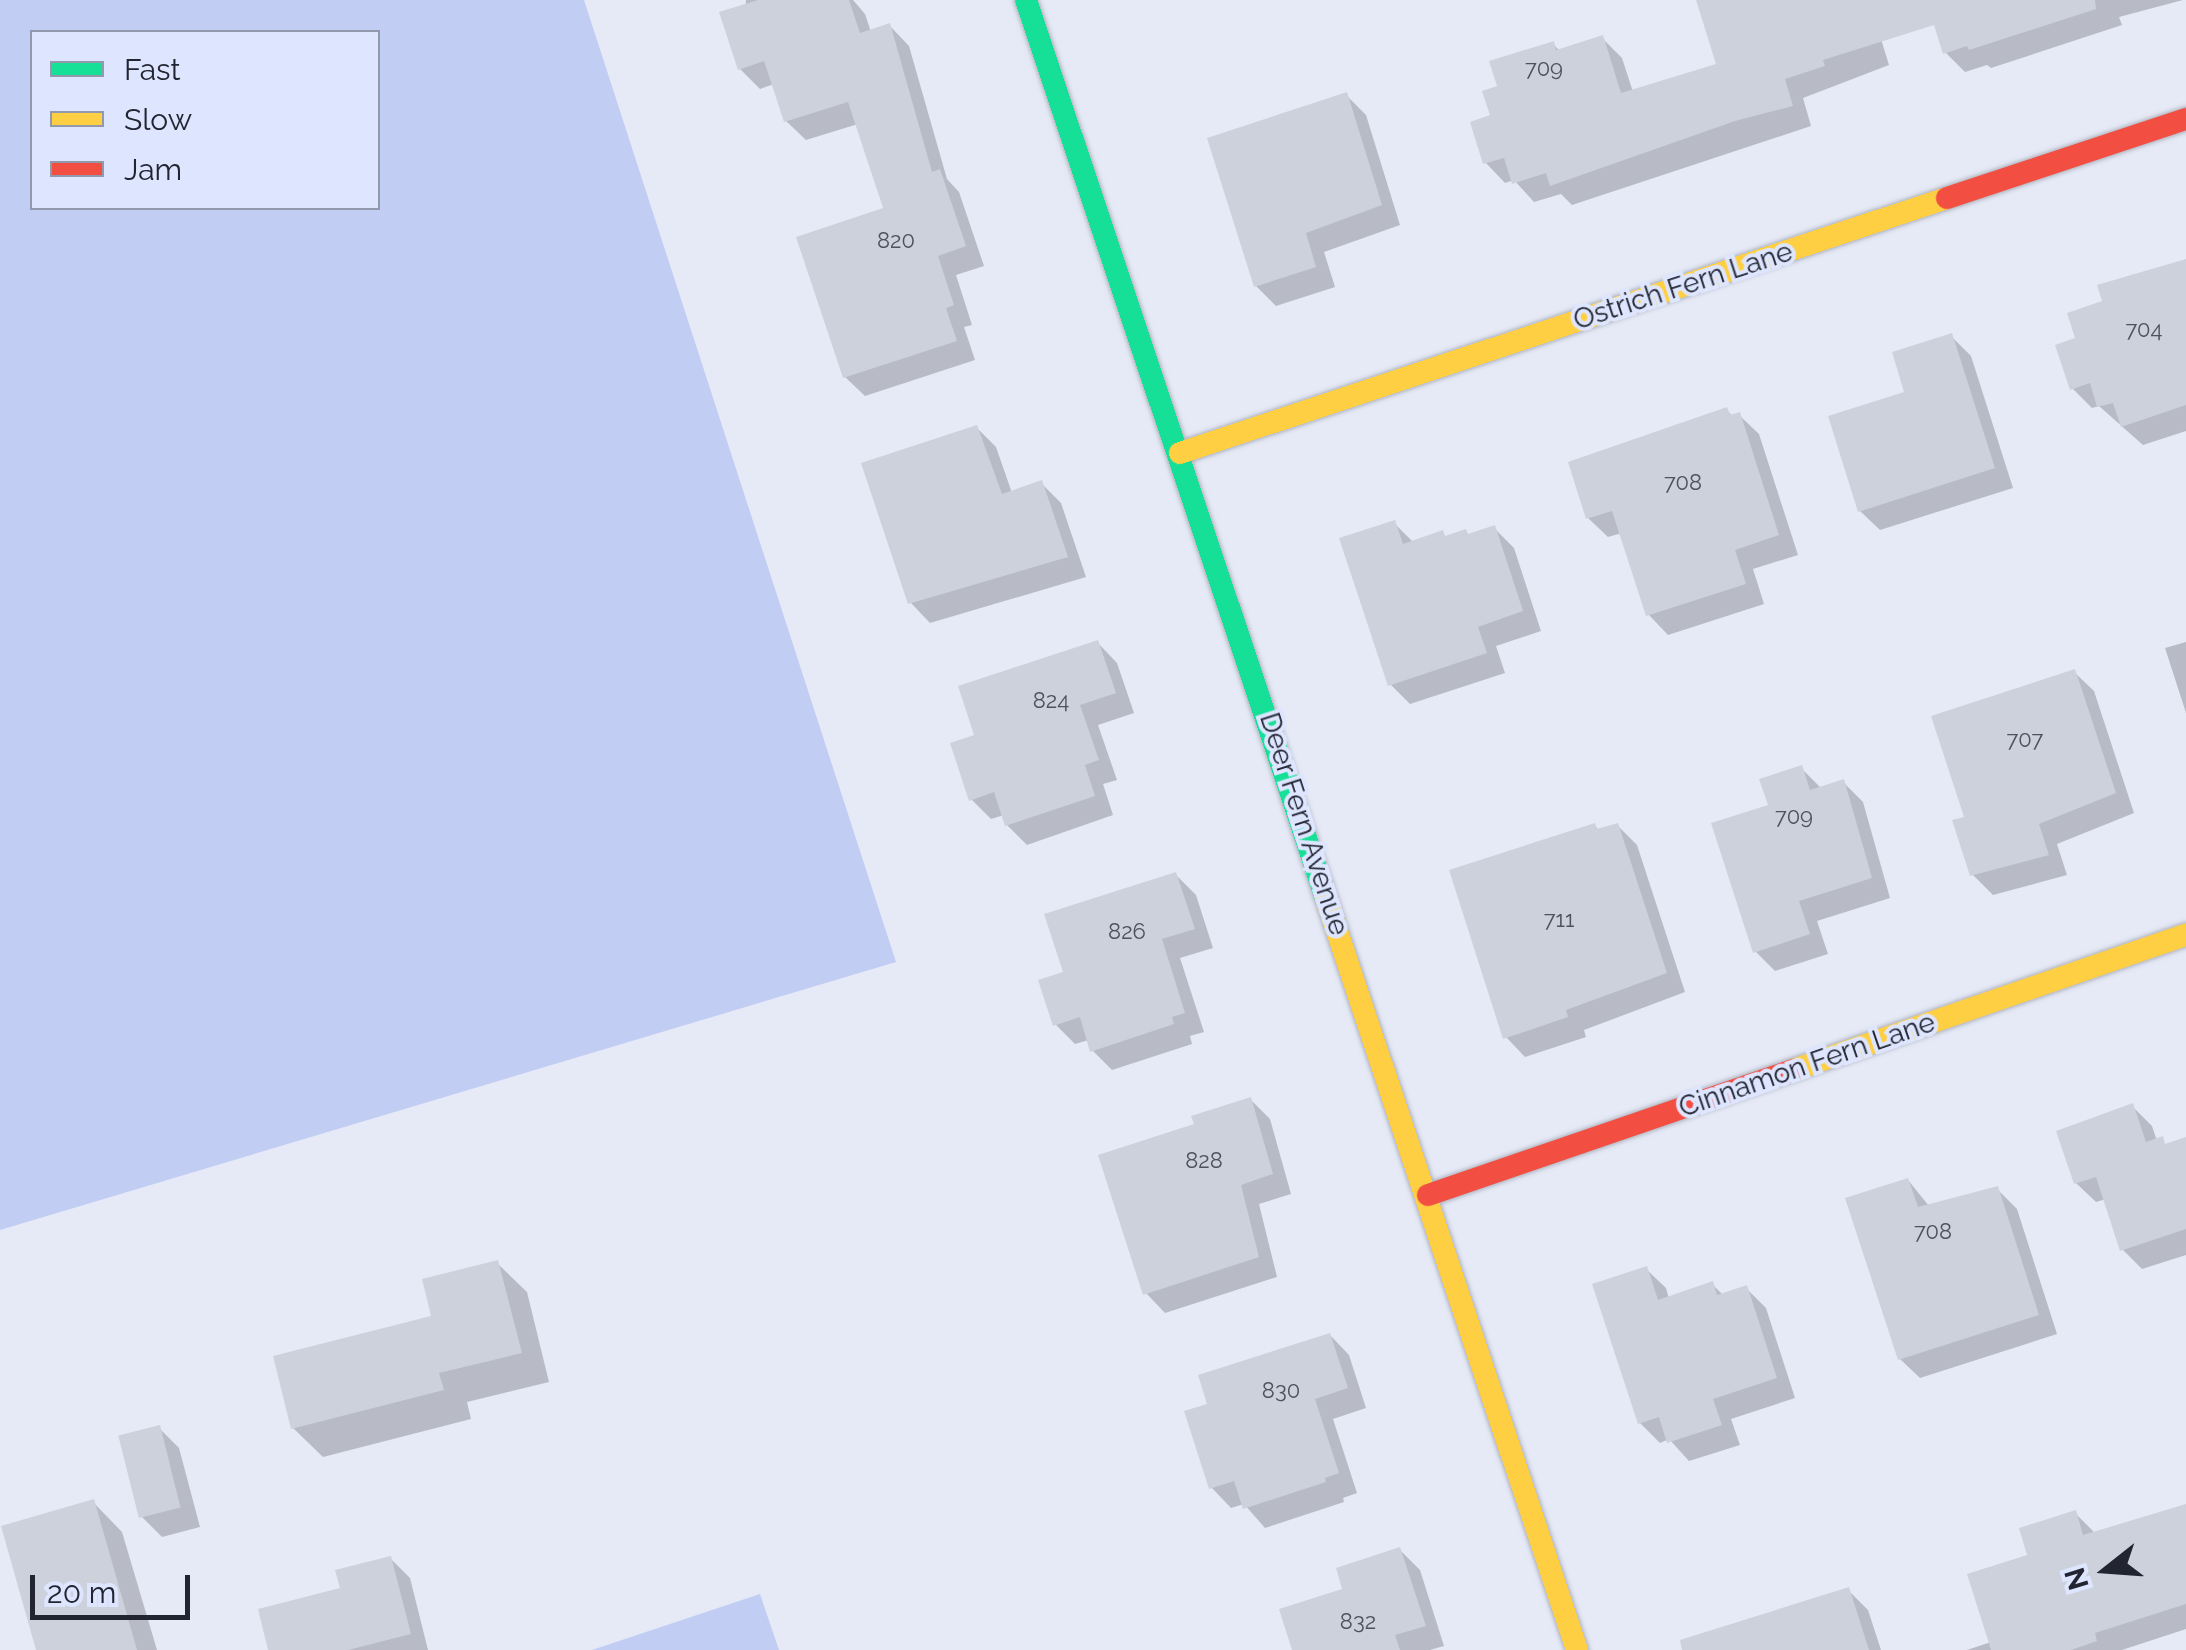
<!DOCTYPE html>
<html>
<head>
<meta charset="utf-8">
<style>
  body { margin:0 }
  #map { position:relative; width:2186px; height:1650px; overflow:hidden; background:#e6eaf7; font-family:Raleway,sans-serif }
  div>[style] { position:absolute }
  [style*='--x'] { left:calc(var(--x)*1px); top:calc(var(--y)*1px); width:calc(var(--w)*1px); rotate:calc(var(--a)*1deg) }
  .green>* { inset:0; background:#c1cdf2 }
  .shadow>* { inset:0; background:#0003 }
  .building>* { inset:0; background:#cdd1dc; transform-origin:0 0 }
  .roads { filter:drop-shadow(0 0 2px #b0b4be) drop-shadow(0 0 2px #b0b4be) }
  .fast>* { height:22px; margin:-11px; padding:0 11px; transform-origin:11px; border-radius:11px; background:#16e098 }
  .slow>* { height:22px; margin:-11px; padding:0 11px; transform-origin:11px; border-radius:11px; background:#ffcf43 }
  .jam>* { height:22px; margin:-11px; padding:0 11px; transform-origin:11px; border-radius:11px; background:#f24e42 }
  span { translate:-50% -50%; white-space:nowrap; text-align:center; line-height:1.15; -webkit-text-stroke:8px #dee6ff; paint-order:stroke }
  .number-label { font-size:22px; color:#4e525e }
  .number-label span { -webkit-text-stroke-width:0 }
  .street-label { font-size:28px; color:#222531 }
  .legend { position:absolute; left:30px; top:30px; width:350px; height:180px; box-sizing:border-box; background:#dee6ff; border:2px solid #9399ad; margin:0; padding:12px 18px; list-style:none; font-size:30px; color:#222531 }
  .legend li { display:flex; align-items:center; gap:20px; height:50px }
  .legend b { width:50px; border:2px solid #9399ad }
  .north { position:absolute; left:2056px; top:1520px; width:100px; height:100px; -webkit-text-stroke:8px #dee6ff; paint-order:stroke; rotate:253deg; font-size:28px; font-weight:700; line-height:40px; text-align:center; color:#222531 }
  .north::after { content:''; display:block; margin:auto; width:35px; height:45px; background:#222531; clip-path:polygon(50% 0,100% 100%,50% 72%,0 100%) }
  .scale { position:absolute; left:30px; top:1575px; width:160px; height:45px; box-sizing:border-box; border:5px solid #222531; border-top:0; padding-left:12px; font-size:30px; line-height:35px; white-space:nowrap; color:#222531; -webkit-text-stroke:8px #dee6ff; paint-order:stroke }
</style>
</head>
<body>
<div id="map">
  <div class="green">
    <i style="clip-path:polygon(evenodd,0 0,584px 0,896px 962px,0 1230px,0 0,378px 32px,378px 208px,32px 208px,32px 32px,378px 32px)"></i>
    <i style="clip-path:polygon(760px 1594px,779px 1650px,592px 1650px)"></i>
  </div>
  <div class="shadow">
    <i style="clip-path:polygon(746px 0,853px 0,865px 14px,871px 32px,890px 26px,909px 46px,947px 179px,959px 192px,984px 266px,956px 275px,972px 325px,964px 327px,975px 360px,865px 396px,845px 377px,886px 210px,858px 124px,806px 140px,786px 121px,774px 84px,760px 89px,740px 69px)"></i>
    <i style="clip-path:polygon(1699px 0,1869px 0,1889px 65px,1803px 98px,1811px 126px,1572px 205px,1561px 194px,1534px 202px,1514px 180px,1505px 183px,1486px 163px,1500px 87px,1553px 44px,1561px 52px,1602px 38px,1622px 58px,1633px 92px,1720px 66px)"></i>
    <i style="clip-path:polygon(1933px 0,2183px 0,2119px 17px,2122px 25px,1991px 68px,1987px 65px,1965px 72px,1945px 52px)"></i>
    <i style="clip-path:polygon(1346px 95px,1366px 115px,1400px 225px,1324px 252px,1335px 287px,1276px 306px,1256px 286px)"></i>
    <i style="clip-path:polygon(2186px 263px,2186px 431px,2143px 445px,2099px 406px,2092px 408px,2072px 388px,2079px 340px,2105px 303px)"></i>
    <i style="clip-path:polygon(1951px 336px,1971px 356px,2013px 488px,1880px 530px,1860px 511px,1907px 393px)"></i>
    <i style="clip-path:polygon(1727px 410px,1733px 417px,1739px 415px,1759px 434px,1798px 555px,1753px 569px,1764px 604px,1668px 635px,1649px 615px,1622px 533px,1608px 537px,1588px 518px)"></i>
    <i style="clip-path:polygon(976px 427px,996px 447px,1012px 493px,1041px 483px,1061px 503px,1086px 577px,930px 623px,911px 603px)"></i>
    <i style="clip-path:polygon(1394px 523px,1414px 543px,1442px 533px,1447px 538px,1466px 532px,1470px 536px,1494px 528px,1514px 548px,1541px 631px,1496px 646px,1505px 673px,1410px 704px,1390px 684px)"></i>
    <i style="clip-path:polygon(2186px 642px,2186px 713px,2165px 648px)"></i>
    <i style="clip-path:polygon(1098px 643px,1117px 663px,1134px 713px,1098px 725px,1117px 780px,1103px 784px,1113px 815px,1027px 845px,1007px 825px,1004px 815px,991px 819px,971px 799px,977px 737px)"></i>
    <i style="clip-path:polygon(2074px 672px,2094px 691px,2134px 813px,2057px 844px,2067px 875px,1993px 895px,1973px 875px,1967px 818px)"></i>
    <i style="clip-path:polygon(1801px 768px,1822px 789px,1843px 782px,1863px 802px,1890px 898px,1817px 921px,1828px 954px,1775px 971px,1755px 951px,1771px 806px)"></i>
    <i style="clip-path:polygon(1594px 825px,1600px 831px,1618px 826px,1637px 845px,1685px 992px,1584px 1030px,1586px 1037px,1525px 1057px,1506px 1037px)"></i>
    <i style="clip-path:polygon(1176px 875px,1196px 895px,1213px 948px,1180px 958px,1204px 1032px,1190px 1036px,1192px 1044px,1112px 1070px,1092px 1050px,1089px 1040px,1075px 1044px,1055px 1024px,1066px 973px)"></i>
    <i style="clip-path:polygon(1250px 1099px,1270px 1119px,1291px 1194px,1259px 1204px,1277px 1277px,1165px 1313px,1146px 1293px,1197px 1125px)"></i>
    <i style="clip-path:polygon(2132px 1106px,2152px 1126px,2157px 1141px,2168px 1145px,2186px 1140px,2186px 1255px,2142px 1269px,2122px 1249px,2106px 1199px,2096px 1202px,2076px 1183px)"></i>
    <i style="clip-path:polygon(1908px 1180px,1929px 1206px,1997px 1189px,2017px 1209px,2057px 1334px,1920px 1378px,1900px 1359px)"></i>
    <i style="clip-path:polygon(497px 1263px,527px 1292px,549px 1382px,467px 1402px,471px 1419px,323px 1457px,293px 1428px)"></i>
    <i style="clip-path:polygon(1646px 1269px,1666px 1288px,1669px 1299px,1712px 1284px,1724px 1296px,1746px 1288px,1766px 1308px,1795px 1398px,1731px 1419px,1740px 1445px,1689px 1461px,1669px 1439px,1660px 1443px,1640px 1423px)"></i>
    <i style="clip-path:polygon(1330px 1335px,1349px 1355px,1366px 1408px,1333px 1419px,1357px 1493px,1343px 1498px,1344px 1502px,1265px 1528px,1244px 1504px,1231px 1508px,1212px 1488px,1210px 1406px)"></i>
    <i style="clip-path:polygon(159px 1428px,179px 1448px,200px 1527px,162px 1537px,142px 1517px)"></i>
    <i style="clip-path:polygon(93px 1502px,122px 1532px,157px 1650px,39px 1650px)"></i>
    <i style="clip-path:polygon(2186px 1506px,2186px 1629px,2122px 1650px,1967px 1650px,1991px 1642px,2031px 1556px,2075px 1513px,2096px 1534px)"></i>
    <i style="clip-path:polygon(1400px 1550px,1420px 1570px,1444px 1646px,1430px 1650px,1295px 1650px,1345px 1591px)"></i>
    <i style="clip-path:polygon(390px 1558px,410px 1578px,428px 1650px,271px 1650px,343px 1590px)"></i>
    <i style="clip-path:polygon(1848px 1590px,1868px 1610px,1881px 1650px,1751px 1650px)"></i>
  </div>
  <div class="building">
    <i style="clip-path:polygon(758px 0,849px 0,860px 33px,890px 23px,932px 172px,940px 169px,966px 246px,938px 256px,954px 305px,946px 308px,957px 341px,843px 378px,796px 237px,883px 208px,848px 102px,784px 122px,764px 61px,738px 70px,719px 12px)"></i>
    <i style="clip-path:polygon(1696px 0,2095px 0,2096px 9px,1969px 50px,1967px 46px,1943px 54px,1934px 25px,1823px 60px,1825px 66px,1785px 79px,1793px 106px,1735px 121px,1550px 186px,1546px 173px,1512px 184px,1504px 158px,1483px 164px,1470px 122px,1490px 115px,1482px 91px,1497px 86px,1489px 61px,1554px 41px,1556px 50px,1603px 35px,1621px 93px,1716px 64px)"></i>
    <i style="clip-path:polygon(1347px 92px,1382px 205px,1306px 233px,1316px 267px,1254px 287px,1207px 138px)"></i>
    <i style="clip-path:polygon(2186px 259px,2186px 405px,2121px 427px,2113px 403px,2097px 407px,2090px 383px,2070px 390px,2055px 345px,2075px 338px,2067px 313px,2102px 301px,2097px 285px)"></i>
    <i style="clip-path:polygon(1952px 333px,1995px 468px,1858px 512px,1828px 416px,1904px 392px,1892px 352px)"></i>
    <i style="clip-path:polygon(1727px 407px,1730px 415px,1740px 412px,1779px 535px,1735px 550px,1746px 584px,1646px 616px,1612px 511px,1586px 519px,1568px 462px)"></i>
    <i style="clip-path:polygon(977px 425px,1002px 494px,1042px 480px,1068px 557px,908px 604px,861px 463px)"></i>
    <i style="clip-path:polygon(1395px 520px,1403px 544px,1443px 530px,1445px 536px,1466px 529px,1468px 534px,1495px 525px,1523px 611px,1478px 627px,1487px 653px,1388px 686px,1339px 538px)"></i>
    <i style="clip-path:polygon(1098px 640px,1116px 693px,1080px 705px,1099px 760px,1085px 765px,1095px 796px,1005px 826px,994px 792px,969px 801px,950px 743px,974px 735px,958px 686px)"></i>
    <i style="clip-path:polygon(2075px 669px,2116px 793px,2039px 824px,2049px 855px,1970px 876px,1952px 820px,1964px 817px,1931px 716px)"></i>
    <i style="clip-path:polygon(1802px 765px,1810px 790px,1844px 779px,1872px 878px,1799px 901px,1810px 934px,1753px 953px,1711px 823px,1768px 805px,1759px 779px)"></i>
    <i style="clip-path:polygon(1595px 823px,1597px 829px,1618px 823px,1667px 973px,1566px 1010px,1568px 1017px,1503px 1039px,1449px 870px)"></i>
    <i style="clip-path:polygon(1176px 872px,1195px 929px,1162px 939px,1185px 1013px,1172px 1017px,1174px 1024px,1090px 1052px,1080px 1017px,1053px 1026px,1038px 980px,1063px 972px,1044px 914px)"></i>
    <i style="clip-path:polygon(1251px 1097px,1273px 1174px,1241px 1185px,1259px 1257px,1143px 1295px,1098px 1155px,1194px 1124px,1191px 1116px)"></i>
    <i style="clip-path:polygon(2133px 1103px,2146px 1142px,2163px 1136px,2165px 1144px,2186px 1137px,2186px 1229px,2120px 1251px,2096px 1177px,2074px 1184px,2056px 1131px)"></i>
    <i style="clip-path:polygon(1908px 1178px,1918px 1207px,1998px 1186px,2039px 1315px,1898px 1360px,1845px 1198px)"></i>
    <i style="clip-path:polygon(498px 1260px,522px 1353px,439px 1373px,444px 1390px,291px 1429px,273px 1356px,431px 1316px,422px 1279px)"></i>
    <i style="clip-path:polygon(1647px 1266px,1658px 1300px,1713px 1281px,1717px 1295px,1747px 1285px,1777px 1378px,1713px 1399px,1722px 1425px,1667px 1443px,1659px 1417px,1638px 1424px,1592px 1284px)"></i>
    <i style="clip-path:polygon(1330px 1333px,1348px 1388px,1315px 1399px,1339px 1473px,1325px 1478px,1326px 1482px,1243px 1509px,1234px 1481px,1209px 1489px,1184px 1411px,1207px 1404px,1198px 1375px)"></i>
    <i style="left:160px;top:1425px;width:85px;height:43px;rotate:76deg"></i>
    <i style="clip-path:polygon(94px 1499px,137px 1650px,36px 1650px,1px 1526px)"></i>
    <i style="clip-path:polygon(2186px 1504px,2186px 1604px,2095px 1633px,2097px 1641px,2071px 1650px,1991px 1650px,1967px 1574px,2027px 1555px,2019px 1528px,2076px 1510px,2083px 1535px)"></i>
    <i style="clip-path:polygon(1400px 1547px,1426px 1626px,1395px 1635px,1400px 1650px,1292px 1650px,1279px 1609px,1342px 1589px,1336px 1568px)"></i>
    <i style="clip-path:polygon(391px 1556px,411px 1634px,348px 1650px,268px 1650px,258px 1609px,340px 1588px,335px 1570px)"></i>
    <i style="clip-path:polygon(1849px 1587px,1869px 1650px,1682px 1650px,1680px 1640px)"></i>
  </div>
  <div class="roads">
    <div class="fast">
      <i style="--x:1026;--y:0;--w:947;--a:71.53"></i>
    </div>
    <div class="slow">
      <i style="--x:1180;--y:453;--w:808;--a:-18.39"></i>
      <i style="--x:1326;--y:898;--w:793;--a:71.54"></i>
      <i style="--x:1793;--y:1070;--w:416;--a:-19"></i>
    </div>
    <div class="jam">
      <i style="--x:1947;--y:198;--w:252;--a:-18.3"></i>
      <i style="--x:1428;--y:1195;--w:386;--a:-18.9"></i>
    </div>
  </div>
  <div class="number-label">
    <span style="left:1544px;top:69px">709</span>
    <span style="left:896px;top:241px">820</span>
    <span style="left:2144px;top:330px">704</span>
    <span style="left:1683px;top:483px">708</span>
    <span style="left:1051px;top:701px">824</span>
    <span style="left:2025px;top:740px">707</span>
    <span style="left:1794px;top:817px">709</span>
    <span style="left:1559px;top:920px">711</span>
    <span style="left:1127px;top:932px">826</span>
    <span style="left:1204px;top:1161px">828</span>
    <span style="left:1933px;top:1232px">708</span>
    <span style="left:1281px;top:1391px">830</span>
    <span style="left:1358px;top:1622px">832</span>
  </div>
  <div class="street-label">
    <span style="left:1683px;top:286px;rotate:-18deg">Ostrich Fern Lane</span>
    <span style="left:1304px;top:824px;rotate:72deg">Deer Fern Avenue</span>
    <span style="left:1807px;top:1065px;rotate:-19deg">Cinnamon Fern Lane</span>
  </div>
  <ul class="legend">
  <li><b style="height:12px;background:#16e098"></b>Fast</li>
  <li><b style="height:12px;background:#ffcf43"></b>Slow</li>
  <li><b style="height:12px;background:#f24e42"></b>Jam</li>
  </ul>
  <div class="north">N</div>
  <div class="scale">20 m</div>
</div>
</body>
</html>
